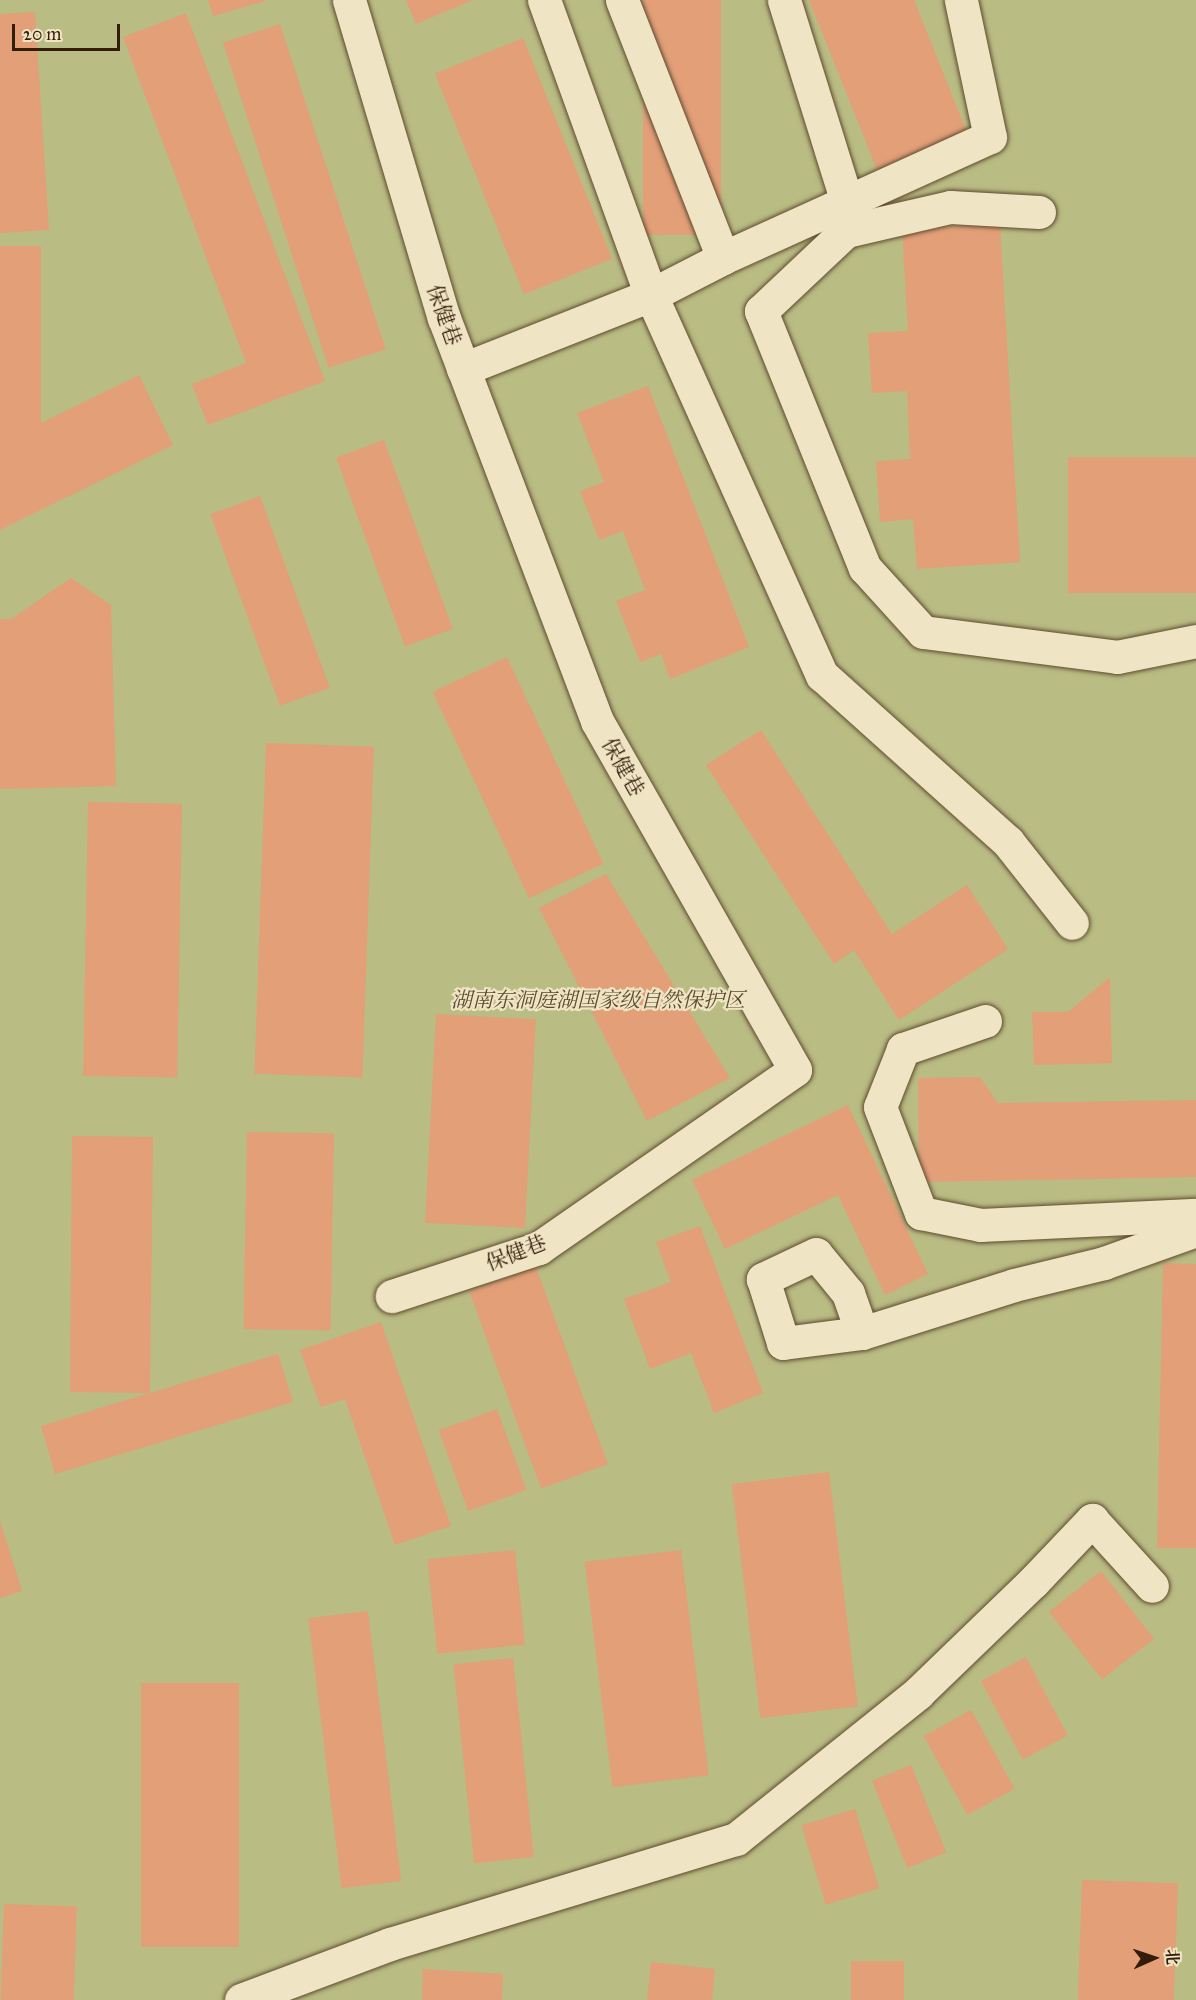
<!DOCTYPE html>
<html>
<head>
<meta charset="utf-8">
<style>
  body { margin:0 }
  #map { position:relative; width:1196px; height:2000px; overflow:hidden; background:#e6d5a5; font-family:"IM FELL Great Primer","Noto Serif SC",serif }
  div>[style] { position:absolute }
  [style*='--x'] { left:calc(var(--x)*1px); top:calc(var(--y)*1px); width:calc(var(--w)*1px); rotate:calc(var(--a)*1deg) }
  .green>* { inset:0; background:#b9bc83; transform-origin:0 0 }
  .building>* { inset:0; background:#e29f78; transform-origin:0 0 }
  .roads { filter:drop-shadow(0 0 2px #604b31) drop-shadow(0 0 2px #604b31) }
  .minor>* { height:33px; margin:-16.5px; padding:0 16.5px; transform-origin:16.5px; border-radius:16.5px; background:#efe4c4 }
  span { translate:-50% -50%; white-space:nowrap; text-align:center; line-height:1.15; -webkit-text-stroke:4.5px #efe4c4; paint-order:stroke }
  .street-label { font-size:21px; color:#331d0a }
  .park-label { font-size:21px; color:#5b4d2e; font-style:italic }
  .north { position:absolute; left:1124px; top:1928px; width:60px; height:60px; -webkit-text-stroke:4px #efe4c4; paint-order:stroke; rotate:87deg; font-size:16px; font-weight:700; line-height:24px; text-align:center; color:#331d0a }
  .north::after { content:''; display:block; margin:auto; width:21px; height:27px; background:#331d0a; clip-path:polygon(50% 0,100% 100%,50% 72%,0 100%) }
  .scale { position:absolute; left:12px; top:24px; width:108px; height:27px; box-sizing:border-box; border:3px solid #331d0a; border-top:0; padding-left:8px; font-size:18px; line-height:21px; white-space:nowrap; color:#331d0a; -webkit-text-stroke:4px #efe4c4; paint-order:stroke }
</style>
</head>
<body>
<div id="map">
  <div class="green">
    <i style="left:0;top:0;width:1196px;height:2000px"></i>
  </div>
  <div class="building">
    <i style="clip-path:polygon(208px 0,265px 0,265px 1px,213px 16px)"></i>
    <i style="clip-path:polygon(406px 0,473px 0,416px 24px)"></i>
    <i style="left:643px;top:0;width:78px;height:235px"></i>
    <i style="clip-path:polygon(809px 0,914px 0,968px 135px,878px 172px)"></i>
    <i style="clip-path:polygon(35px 12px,49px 230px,0 233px,0 14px)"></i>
    <i style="clip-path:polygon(186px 13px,325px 381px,208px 425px,192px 384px,246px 363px,123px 37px)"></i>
    <i style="left:280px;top:24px;width:342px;height:60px;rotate:72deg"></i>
    <i style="left:523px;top:38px;width:238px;height:95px;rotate:68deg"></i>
    <i style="clip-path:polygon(1000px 224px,1020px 562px,917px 569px,913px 519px,880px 522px,876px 461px,910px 459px,907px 391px,872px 393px,868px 333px,908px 331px,902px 229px)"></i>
    <i style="clip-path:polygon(0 246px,41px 246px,41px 423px,139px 375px,173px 445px,0 530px)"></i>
    <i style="clip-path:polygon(648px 386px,749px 647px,670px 679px,661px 654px,640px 662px,616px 601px,645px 590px,623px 531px,599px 540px,580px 491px,604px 482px,577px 413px)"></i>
    <i style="left:384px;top:440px;width:201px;height:51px;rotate:70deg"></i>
    <i style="left:1196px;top:457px;width:136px;height:128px;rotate:90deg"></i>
    <i style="left:260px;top:496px;width:204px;height:53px;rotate:70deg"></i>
    <i style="clip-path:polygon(71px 578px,111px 605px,116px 786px,0 789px,0 619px,11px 619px)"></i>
    <i style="left:507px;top:657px;width:228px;height:82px;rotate:65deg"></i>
    <i style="clip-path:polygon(761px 730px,892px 934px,967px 885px,1008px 949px,899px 1020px,854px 950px,834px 964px,706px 765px)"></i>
    <i style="left:266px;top:743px;width:108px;height:331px;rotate:2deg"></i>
    <i style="left:88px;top:802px;width:94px;height:274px;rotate:1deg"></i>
    <i style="clip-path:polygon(606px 874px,730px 1078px,647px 1121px,539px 908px)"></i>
    <i style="clip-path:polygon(1110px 977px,1112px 1063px,1034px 1065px,1032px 1012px,1068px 1012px)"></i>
    <i style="left:436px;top:1014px;width:100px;height:209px;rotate:3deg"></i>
    <i style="clip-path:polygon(980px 1077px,998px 1103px,1196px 1100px,1196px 1177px,919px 1182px,918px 1078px)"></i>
    <i style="clip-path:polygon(848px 1105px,928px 1274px,885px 1295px,838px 1195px,725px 1249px,692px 1180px)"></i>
    <i style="left:247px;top:1132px;width:87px;height:197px;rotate:1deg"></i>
    <i style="clip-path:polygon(72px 1136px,153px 1137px,150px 1393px,278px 1354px,293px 1402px,55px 1474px,41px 1426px,149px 1393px,70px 1392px)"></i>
    <i style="clip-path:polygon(700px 1226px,763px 1393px,714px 1413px,691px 1353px,650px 1369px,624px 1299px,671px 1282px,656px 1242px)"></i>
    <i style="clip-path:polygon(1163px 1263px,1196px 1264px,1196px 1548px,1157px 1548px)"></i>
    <i style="left:536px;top:1267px;width:210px;height:71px;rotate:70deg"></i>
    <i style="clip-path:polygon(381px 1322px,451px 1526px,395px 1545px,345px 1399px,321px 1407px,300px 1350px)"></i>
    <i style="left:497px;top:1409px;width:86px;height:62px;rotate:70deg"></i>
    <i style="left:829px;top:1472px;width:236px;height:98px;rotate:83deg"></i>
    <i style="clip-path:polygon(0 1521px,22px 1591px,0 1598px)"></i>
    <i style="left:515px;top:1550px;width:95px;height:88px;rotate:84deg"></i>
    <i style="left:681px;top:1550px;width:227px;height:97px;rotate:83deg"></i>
    <i style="left:1101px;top:1571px;width:86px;height:66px;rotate:52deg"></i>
    <i style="left:368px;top:1611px;width:272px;height:60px;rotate:83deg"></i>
    <i style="left:1026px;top:1657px;width:89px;height:51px;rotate:62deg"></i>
    <i style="left:513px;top:1658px;width:200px;height:60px;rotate:84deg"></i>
    <i style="left:141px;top:1683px;width:98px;height:264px"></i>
    <i style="left:971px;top:1710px;width:90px;height:54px;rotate:61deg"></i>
    <i style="left:911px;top:1765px;width:94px;height:42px;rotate:68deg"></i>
    <i style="left:855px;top:1809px;width:83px;height:56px;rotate:73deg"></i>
    <i style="left:1082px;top:1880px;width:96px;height:120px;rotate:2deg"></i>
    <i style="left:4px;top:1904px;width:73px;height:96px;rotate:2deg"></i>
    <i style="left:851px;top:1961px;width:53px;height:39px"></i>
    <i style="clip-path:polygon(651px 1962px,715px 1969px,712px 2000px,647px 2000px)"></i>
    <i style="clip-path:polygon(423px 1969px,503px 1974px,502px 2000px,422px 2000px)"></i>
  </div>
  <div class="roads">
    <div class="minor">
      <i style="--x:349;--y:0;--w:332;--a:73.4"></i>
      <i style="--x:444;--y:318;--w:431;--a:69.2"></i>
      <i style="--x:597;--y:721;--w:401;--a:60.4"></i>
      <i style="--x:795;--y:1070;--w:312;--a:145.2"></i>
      <i style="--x:539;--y:1248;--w:155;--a:161.9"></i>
      <i style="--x:544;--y:0;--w:314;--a:70.1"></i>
      <i style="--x:651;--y:295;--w:81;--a:-27.2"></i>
      <i style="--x:723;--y:258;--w:277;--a:-111.4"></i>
      <i style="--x:784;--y:0;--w:212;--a:72.7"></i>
      <i style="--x:1039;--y:212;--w:89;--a:-176.8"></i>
      <i style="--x:950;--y:207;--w:107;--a:167"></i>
      <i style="--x:846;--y:231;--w:117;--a:136.7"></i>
      <i style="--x:761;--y:311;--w:277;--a:68"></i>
      <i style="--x:865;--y:568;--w:86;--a:47.8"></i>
      <i style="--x:923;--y:632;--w:196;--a:7.3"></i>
      <i style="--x:1117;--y:657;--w:81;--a:-11.4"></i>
      <i style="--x:723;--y:258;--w:293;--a:-24.4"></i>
      <i style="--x:990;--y:137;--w:140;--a:-102"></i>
      <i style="--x:463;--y:369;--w:202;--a:-21.5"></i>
      <i style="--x:651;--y:295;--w:417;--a:65.8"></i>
      <i style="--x:822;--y:675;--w:250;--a:41.9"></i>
      <i style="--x:1008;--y:842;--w:103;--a:51.7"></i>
      <i style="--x:985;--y:1021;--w:87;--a:161.1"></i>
      <i style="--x:903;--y:1049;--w:62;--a:111.6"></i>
      <i style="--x:880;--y:1107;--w:114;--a:68.9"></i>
      <i style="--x:921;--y:1213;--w:61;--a:11.3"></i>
      <i style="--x:981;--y:1225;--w:215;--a:-2.7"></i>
      <i style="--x:862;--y:1333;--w:42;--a:-109.3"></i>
      <i style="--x:848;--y:1293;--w:50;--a:-129.4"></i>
      <i style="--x:816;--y:1254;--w:59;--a:154.7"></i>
      <i style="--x:763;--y:1279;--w:67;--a:72.6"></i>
      <i style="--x:783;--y:1343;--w:80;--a:-7.2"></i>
      <i style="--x:862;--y:1333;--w:159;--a:-17.5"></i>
      <i style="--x:1014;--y:1285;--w:93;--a:-13.7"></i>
      <i style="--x:1104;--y:1263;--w:98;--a:-19.7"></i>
      <i style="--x:241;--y:2000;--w:159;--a:-20.6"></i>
      <i style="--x:390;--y:1944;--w:362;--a:-16.9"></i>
      <i style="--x:736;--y:1839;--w:233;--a:-38.7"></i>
      <i style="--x:918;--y:1693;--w:160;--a:-44"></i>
      <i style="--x:1033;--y:1582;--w:86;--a:-46.4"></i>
      <i style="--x:1092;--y:1520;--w:89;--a:47.7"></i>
    </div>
  </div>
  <div class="street-label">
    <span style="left:444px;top:315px;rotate:71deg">保健巷</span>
    <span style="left:623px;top:767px;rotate:61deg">保健巷</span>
    <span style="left:516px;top:1253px;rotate:-21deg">保健巷</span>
  </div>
  <div class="park-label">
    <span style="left:598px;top:1000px">湖南东洞庭湖国家级自然保护区</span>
  </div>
  <div class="north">北</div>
  <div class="scale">20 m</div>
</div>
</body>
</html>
